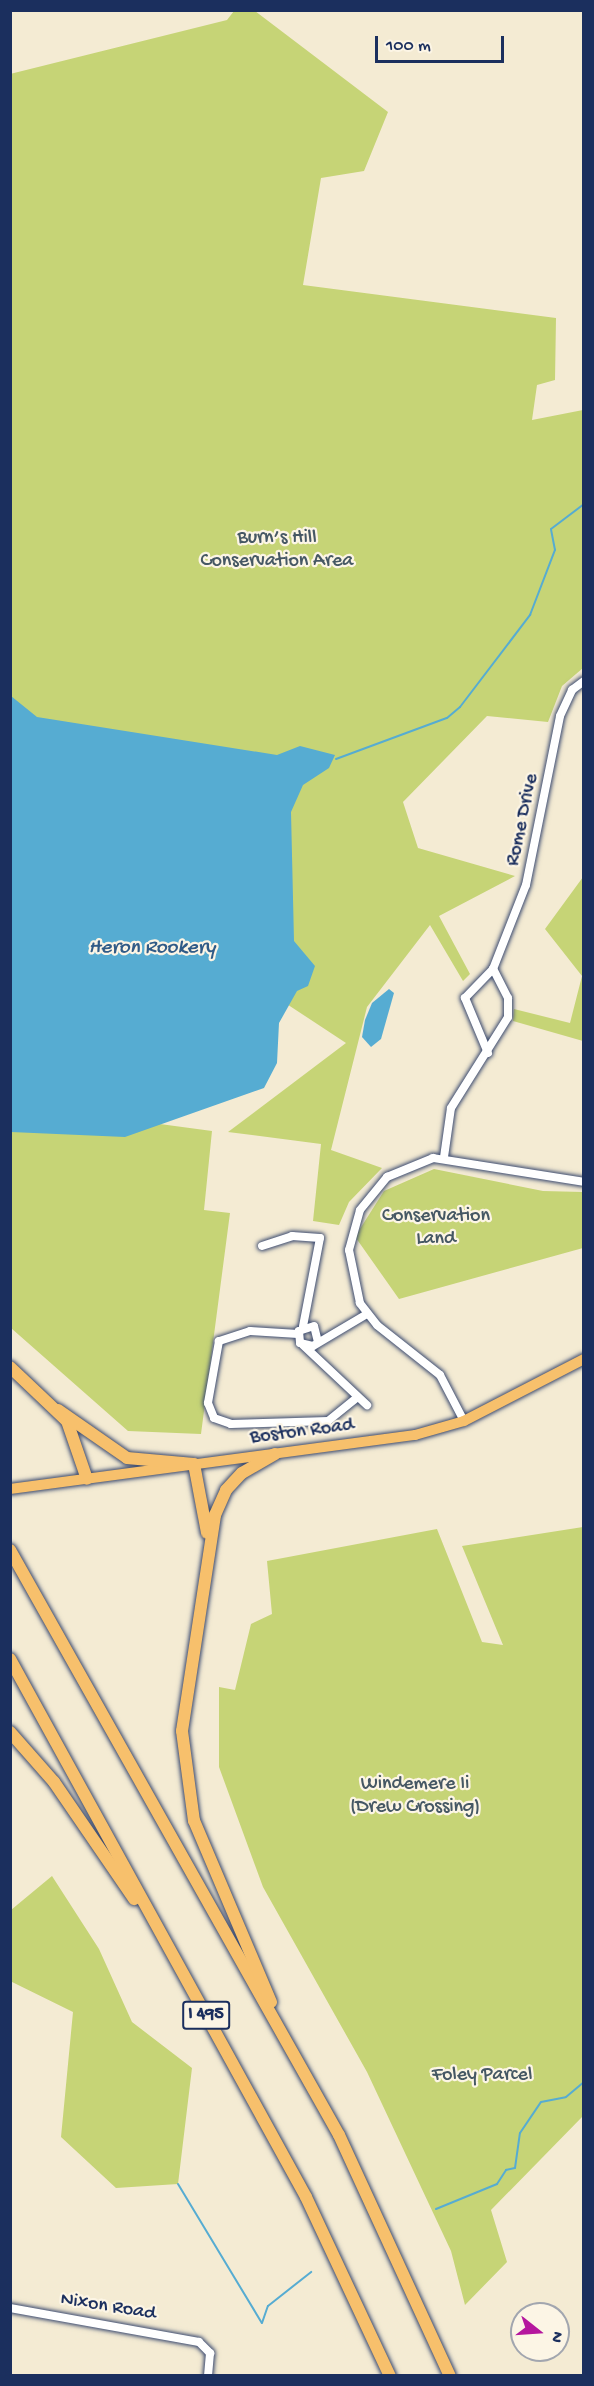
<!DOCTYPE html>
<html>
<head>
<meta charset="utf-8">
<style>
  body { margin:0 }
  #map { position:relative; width:594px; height:2386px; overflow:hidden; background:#f4ebd3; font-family:"Gochi Hand",sans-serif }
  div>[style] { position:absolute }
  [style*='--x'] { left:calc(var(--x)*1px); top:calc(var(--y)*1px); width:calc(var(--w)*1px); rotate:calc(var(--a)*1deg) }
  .green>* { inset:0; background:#c6d476 }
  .water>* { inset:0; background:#56acd2 }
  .stream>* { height:2px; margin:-1px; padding:0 1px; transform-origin:1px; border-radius:1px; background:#56acd2 }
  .roads { filter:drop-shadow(0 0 2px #3c4b70) drop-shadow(0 0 2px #3c4b70) }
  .minor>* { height:8px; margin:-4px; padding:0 4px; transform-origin:4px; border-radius:4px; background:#fff }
  .major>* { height:10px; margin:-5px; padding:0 5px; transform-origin:5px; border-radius:5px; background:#f7c06c }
  .highway>* { height:12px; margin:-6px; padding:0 6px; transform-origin:6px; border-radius:6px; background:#f7c06c }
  span { translate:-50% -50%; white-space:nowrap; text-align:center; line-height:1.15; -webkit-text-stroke:4.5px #fcf5e5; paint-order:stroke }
  .shield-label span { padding:2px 4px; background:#fcf5e5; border:2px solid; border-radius:4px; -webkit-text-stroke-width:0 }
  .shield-label { font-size:18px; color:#1b2f5e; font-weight:700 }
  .park-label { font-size:20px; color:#465864 }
  .street-label { font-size:20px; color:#1b2f5e }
  .water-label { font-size:21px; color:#305b87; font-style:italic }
  .frame { position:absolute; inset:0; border:12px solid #1b2f5e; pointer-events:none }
  .north { position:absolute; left:510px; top:2302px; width:60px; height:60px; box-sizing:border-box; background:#fcf5e5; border:2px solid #a2a6af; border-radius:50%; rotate:107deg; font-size:16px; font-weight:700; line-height:24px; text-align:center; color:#1b2f5e }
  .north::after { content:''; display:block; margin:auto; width:21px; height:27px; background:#b5179e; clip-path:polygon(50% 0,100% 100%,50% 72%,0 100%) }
  .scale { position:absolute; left:375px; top:36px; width:129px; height:27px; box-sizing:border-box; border:3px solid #1b2f5e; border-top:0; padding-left:8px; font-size:18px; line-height:21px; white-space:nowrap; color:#1b2f5e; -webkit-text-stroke:4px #fcf5e5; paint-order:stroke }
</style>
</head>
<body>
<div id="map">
  <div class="green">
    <i style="clip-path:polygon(234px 11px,255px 11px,388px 112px,364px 171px,321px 178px,303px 285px,556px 318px,555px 380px,537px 385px,532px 420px,583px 410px,583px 668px,562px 686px,548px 722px,487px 716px,403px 802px,418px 848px,515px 876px,439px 916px,470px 974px,463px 981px,430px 925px,367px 1007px,331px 1150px,382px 1168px,349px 1202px,339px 1225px,313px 1221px,321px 1144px,228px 1132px,346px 1043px,138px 906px,11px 842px,10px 74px,227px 20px)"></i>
    <i style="clip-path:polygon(583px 877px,583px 1041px,513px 1021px,514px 1009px,570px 1023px,582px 976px,545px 929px)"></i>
    <i style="clip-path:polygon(11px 1104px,212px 1131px,204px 1210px,230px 1213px,201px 1434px,128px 1431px,11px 1328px)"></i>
    <i style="clip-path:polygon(434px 1169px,543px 1191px,583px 1192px,583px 1248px,399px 1299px,356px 1238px,358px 1232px,384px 1191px)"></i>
    <i style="clip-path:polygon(583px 1527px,583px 2116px,491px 2210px,507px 2262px,465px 2305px,451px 2251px,367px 2072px,263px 1887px,219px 1767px,219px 1687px,235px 1690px,251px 1624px,272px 1614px,267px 1561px,437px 1529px,482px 1642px,503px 1645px,462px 1546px)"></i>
    <i style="clip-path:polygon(52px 1876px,99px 1949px,132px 2022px,192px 2068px,178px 2184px,116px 2188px,61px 2137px,73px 2012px,10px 1981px,11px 1910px)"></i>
  </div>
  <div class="water">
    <i style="clip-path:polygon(11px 696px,37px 717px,277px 755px,300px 746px,335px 755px,329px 768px,303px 785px,291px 812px,294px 941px,315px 966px,308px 986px,297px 991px,279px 1023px,277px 1063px,264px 1088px,125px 1137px,11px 1132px)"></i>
    <i style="clip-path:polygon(389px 989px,394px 993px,381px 1039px,371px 1047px,362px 1037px,365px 1020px,372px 1003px)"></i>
  </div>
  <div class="stream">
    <i style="--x:336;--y:759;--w:118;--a:-20.3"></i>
    <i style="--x:447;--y:718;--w:17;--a:-40"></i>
    <i style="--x:460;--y:707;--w:116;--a:-52.7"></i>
    <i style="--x:530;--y:615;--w:70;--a:-69"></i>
    <i style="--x:555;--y:550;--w:21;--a:-101"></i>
    <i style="--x:551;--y:529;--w:41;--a:-37.1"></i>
    <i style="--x:178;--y:2184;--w:162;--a:58.9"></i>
    <i style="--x:262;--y:2323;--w:18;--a:-71"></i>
    <i style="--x:268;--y:2306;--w:55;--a:-38.3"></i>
    <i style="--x:436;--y:2209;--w:66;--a:-22.3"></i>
    <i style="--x:497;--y:2184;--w:17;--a:-57"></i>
    <i style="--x:506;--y:2170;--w:9;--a:-13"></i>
    <i style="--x:515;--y:2168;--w:35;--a:-82"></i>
    <i style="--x:520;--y:2133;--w:37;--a:-56"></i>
    <i style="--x:541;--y:2102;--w:25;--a:-11"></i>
    <i style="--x:566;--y:2097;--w:23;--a:-40"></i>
  </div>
  <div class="roads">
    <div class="minor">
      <i style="--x:488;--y:1053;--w:60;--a:-112.7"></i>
      <i style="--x:465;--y:998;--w:40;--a:-46"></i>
      <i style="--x:493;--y:969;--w:90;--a:-68.6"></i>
      <i style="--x:526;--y:885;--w:172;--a:-78.6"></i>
      <i style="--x:560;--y:716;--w:29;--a:-65"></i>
      <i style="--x:572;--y:690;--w:15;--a:-37"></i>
      <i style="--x:444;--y:1157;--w:49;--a:-81.9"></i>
      <i style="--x:451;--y:1108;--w:107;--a:-57.9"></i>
      <i style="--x:508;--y:1017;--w:19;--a:-90"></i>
      <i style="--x:508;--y:998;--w:33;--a:-117"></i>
      <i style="--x:262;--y:1246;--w:32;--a:-18"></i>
      <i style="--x:292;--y:1236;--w:28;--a:4"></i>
      <i style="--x:320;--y:1238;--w:90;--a:100.9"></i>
      <i style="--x:298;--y:1334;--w:48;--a:-176.4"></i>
      <i style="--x:250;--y:1331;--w:33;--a:162"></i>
      <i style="--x:219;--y:1341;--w:63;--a:100.1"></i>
      <i style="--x:208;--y:1403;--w:16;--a:68"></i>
      <i style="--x:214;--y:1418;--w:18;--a:19"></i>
      <i style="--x:231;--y:1424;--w:97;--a:-1.8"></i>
      <i style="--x:328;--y:1421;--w:38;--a:-39"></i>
      <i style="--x:318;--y:1342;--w:16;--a:-104"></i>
      <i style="--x:314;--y:1326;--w:16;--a:162"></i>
      <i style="--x:299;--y:1331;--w:12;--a:85"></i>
      <i style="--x:300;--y:1343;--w:13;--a:13"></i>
      <i style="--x:313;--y:1346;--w:63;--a:-30.7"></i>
      <i style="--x:303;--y:1345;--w:88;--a:43.2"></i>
      <i style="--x:464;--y:1421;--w:52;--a:-117.6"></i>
      <i style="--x:440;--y:1375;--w:80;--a:-141.6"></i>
      <i style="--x:377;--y:1325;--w:28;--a:-128"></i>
      <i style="--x:360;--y:1303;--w:54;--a:-101.7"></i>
      <i style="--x:349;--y:1250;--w:41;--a:-74.6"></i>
      <i style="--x:360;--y:1210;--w:43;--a:-50.7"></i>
      <i style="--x:387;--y:1177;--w:50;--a:-22.4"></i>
      <i style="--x:433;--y:1158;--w:153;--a:9"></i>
      <i style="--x:10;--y:2308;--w:192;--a:10.2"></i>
      <i style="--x:199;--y:2342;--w:16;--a:45"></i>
      <i style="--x:210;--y:2353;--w:23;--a:95"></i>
    </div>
    <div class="major">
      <i style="--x:10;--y:1489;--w:409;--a:-7.6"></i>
      <i style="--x:415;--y:1435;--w:51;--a:-15.9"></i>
      <i style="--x:464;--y:1421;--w:135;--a:-27.3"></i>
    </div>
    <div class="highway">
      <i style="--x:10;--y:1367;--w:79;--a:43.5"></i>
      <i style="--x:67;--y:1421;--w:61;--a:71"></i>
      <i style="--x:58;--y:1410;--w:84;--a:34.8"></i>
      <i style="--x:127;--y:1458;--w:67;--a:5.1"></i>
      <i style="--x:194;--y:1464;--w:70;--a:79.3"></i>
      <i style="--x:10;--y:1550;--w:671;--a:60.65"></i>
      <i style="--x:339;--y:2135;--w:265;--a:65.3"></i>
      <i style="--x:10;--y:1659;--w:614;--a:61.18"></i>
      <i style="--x:306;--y:2197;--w:198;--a:64.9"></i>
      <i style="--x:10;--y:1732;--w:67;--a:48.7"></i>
      <i style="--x:54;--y:1782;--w:142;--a:55.6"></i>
      <i style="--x:271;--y:2002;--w:197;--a:-113"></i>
      <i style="--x:194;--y:1821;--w:91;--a:-97.6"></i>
      <i style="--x:182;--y:1731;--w:219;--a:-81.3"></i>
      <i style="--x:215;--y:1515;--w:27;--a:-66"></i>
      <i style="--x:226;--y:1490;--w:23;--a:-47"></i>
      <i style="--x:242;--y:1473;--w:38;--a:-30"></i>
    </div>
  </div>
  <div class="shield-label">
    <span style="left:206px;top:2015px">I 495</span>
  </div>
  <div class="park-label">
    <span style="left:277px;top:550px">Burn’s Hill<br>Conservation Area</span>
    <span style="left:436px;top:1228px">Conservation<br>Land</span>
    <span style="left:415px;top:1796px">Windemere Ii<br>(Drew Crossing)</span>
    <span style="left:482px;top:2075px">Foley Parcel</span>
  </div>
  <div class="street-label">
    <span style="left:523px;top:820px;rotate:-78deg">Rome Drive</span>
    <span style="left:302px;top:1432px;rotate:-7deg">Boston Road</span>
    <span style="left:108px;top:2307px;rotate:9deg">Nixon Road</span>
  </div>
  <div class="water-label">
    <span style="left:152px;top:949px">Heron Rookery</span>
  </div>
  <div class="frame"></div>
  <div class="north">N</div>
  <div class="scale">100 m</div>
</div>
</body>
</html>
